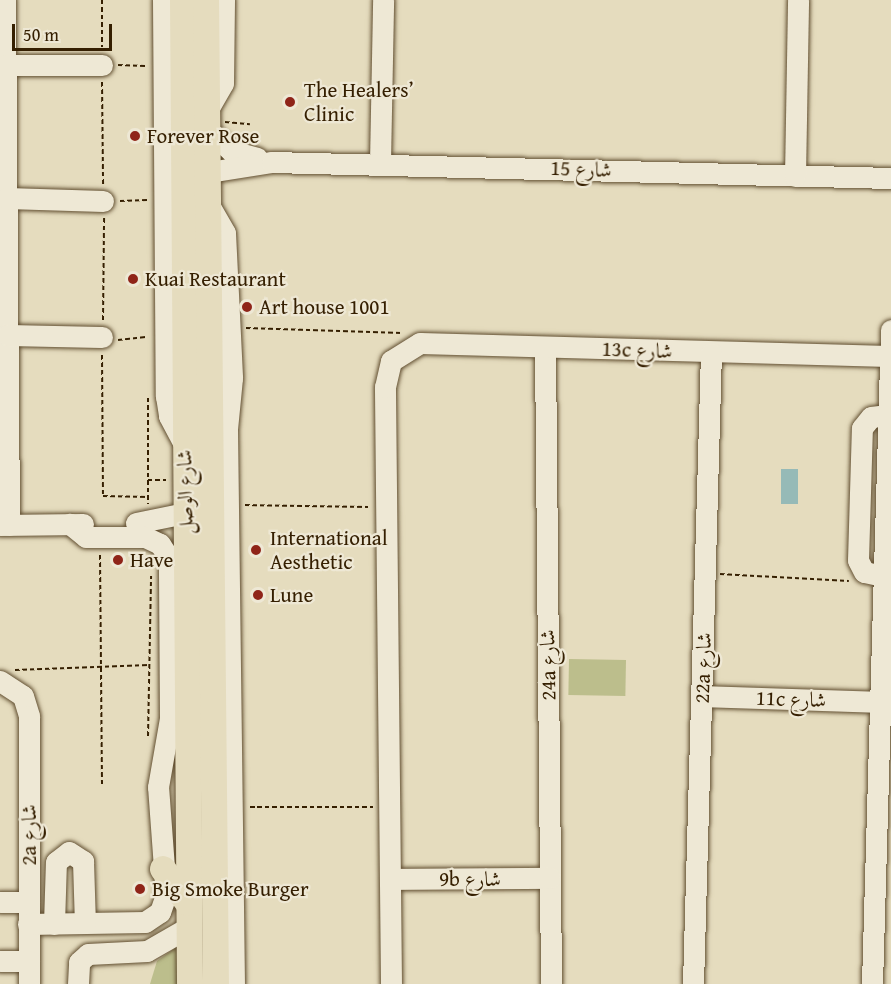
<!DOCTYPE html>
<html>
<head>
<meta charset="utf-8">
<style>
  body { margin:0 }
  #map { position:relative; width:891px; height:984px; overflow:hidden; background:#e5dcbe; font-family:"Gentium Book Plus",Amiri,serif }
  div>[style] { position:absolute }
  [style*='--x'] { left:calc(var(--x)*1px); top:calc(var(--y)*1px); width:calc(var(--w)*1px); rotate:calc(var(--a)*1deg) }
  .green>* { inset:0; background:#bcbe8c; transform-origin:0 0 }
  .water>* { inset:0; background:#96bab7; transform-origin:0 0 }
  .path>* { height:2px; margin-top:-1px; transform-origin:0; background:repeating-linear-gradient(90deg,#351f01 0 4.5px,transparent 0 7.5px) }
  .roads { filter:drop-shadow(0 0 2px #614e30) drop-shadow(0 0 2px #614e30) }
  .minor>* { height:21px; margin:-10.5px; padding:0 10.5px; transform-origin:10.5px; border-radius:10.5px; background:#eee8d5 }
  .major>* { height:26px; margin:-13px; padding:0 13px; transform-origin:13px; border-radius:13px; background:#e5dcbe }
  .dots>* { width:16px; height:16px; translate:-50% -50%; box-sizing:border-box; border:3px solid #eee8d5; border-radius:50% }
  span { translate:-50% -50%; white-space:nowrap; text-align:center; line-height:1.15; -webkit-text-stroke:4.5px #eee8d5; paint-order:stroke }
  .poi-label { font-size:21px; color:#351f01 }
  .left { translate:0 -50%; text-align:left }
  .street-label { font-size:21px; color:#351f01 }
  .scale { position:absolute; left:12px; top:24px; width:100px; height:27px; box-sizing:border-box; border:3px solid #351f01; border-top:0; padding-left:8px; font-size:18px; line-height:21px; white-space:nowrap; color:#351f01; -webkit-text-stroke:4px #eee8d5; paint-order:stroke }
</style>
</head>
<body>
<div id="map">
  <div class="green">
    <i style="left:569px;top:659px;width:57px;height:36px;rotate:1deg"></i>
    <i style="clip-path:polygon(178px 946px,177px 984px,150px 984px,157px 961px)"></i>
  </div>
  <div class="water">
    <i style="left:781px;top:469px;width:17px;height:35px"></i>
  </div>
  <div class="path">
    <i style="--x:102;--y:0;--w:47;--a:90"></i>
    <i style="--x:118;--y:65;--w:27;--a:2"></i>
    <i style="--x:102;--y:82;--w:103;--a:89.4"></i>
    <i style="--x:225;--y:122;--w:25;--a:5"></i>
    <i style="--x:120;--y:201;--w:27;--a:-2"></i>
    <i style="--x:103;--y:320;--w:103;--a:-89.4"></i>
    <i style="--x:246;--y:328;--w:156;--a:1.8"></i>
    <i style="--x:118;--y:340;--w:30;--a:-6"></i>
    <i style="--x:102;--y:355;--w:141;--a:89.6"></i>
    <i style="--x:103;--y:496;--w:45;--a:1.3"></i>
    <i style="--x:148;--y:398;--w:106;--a:90"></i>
    <i style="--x:148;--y:480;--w:18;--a:0"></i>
    <i style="--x:245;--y:505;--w:123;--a:0.9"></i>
    <i style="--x:100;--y:555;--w:231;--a:89.5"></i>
    <i style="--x:720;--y:574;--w:129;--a:3.1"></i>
    <i style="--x:15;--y:670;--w:134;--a:-2.1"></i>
    <i style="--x:148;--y:736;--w:160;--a:-88.9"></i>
    <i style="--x:250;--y:807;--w:123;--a:0"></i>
  </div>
  <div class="roads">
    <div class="minor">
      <i style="--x:5;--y:0;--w:525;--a:89.56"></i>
      <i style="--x:163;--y:0;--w:396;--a:89.6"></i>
      <i style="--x:166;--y:396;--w:20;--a:81"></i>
      <i style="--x:169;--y:416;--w:32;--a:62"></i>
      <i style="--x:6;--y:65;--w:96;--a:0"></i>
      <i style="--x:207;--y:111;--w:32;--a:-60"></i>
      <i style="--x:223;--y:83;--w:83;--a:-89.3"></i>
      <i style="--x:208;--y:130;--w:31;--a:42"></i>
      <i style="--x:231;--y:151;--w:27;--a:15"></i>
      <i style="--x:380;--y:163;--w:163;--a:-88.9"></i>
      <i style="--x:209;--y:172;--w:64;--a:-9"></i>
      <i style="--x:272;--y:162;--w:619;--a:1.48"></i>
      <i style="--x:795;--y:176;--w:176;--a:-89"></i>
      <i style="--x:7;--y:198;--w:96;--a:1.8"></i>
      <i style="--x:209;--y:205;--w:32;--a:60"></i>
      <i style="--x:225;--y:233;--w:145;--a:87.2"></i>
      <i style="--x:232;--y:378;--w:51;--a:95.6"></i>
      <i style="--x:227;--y:429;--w:555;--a:89.28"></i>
      <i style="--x:7;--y:335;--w:95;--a:1.2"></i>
      <i style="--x:545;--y:347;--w:637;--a:89.46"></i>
      <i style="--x:136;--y:523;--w:50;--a:-11.5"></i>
      <i style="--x:0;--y:525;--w:83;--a:-0.7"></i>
      <i style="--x:883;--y:576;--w:19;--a:-168"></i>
      <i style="--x:864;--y:572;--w:13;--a:-117"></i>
      <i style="--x:858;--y:560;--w:132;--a:-88.3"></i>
      <i style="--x:862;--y:428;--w:14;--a:-51"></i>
      <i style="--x:871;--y:417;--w:17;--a:-7"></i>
      <i style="--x:0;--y:681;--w:27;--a:33"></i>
      <i style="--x:23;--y:696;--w:21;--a:73"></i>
      <i style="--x:29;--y:716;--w:268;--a:90"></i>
      <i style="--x:703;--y:696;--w:177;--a:1.9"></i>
      <i style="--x:390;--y:879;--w:160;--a:-0.4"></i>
      <i style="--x:0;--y:902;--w:29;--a:0"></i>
      <i style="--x:28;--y:924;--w:117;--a:-1"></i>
      <i style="--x:145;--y:922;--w:18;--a:-34"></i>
      <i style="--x:160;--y:912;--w:18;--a:-71"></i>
      <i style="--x:166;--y:895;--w:108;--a:-94.2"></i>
      <i style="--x:158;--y:787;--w:70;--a:-80.1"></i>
      <i style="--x:170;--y:718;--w:160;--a:-90.4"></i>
      <i style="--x:169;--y:558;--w:17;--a:-123"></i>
      <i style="--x:160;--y:544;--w:17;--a:-155"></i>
      <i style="--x:145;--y:537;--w:59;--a:180"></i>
      <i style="--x:86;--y:537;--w:21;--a:-141"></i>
      <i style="--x:54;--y:924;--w:62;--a:-88.2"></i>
      <i style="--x:56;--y:862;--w:16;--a:-38"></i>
      <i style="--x:69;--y:852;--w:17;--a:33"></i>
      <i style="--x:83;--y:861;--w:62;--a:88.2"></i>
      <i style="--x:0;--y:961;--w:29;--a:0"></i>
      <i style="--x:78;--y:984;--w:22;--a:-87"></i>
      <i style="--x:79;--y:962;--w:12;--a:-42"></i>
      <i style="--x:88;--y:954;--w:59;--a:-2.9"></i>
      <i style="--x:147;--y:951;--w:48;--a:-29.7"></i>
      <i style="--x:391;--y:984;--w:597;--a:-90.58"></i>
      <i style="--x:385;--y:387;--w:27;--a:-77"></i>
      <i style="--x:391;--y:361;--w:34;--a:-32"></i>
      <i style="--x:420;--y:343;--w:470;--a:1.6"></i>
      <i style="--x:693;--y:984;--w:631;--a:-88.37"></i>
      <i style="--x:872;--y:984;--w:654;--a:-88.34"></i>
    </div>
    <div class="major">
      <i style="--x:183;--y:0;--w:984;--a:89.59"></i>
      <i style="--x:206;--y:0;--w:984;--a:89.42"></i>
      <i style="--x:163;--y:869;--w:42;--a:53.7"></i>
    </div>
  </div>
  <div class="dots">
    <i style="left:290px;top:102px;background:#8f2418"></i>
    <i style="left:135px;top:136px;background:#8f2418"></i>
    <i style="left:133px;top:279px;background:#8f2418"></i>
    <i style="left:247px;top:307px;background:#8f2418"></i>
    <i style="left:256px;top:550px;background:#8f2418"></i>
    <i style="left:118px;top:560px;background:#8f2418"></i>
    <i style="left:258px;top:595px;background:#8f2418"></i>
    <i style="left:140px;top:889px;background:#8f2418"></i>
  </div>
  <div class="poi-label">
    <span class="left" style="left:304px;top:102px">The Healers’<br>Clinic</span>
    <span class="left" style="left:147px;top:136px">Forever Rose</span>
    <span class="left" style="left:145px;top:279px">Kuai Restaurant</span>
    <span class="left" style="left:259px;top:307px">Art house 1001</span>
    <span class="left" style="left:270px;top:550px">International<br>Aesthetic</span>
    <span class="left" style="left:130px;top:560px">Have</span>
    <span class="left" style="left:270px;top:595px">Lune</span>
    <span class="left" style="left:152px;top:889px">Big Smoke Burger</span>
  </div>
  <div class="street-label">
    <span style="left:581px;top:169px;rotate:2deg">شارع 15</span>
    <span style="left:637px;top:350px;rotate:2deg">13c شارع</span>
    <span style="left:185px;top:492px;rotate:-91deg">شارع الوصل</span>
    <span style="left:548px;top:665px;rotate:-91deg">24a شارع</span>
    <span style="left:703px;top:668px;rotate:-88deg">22a شارع</span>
    <span style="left:791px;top:699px;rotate:2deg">11c شارع</span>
    <span style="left:29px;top:835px;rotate:-90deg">2a شارع</span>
    <span style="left:470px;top:879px">9b شارع</span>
  </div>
  <div class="scale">50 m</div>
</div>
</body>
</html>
